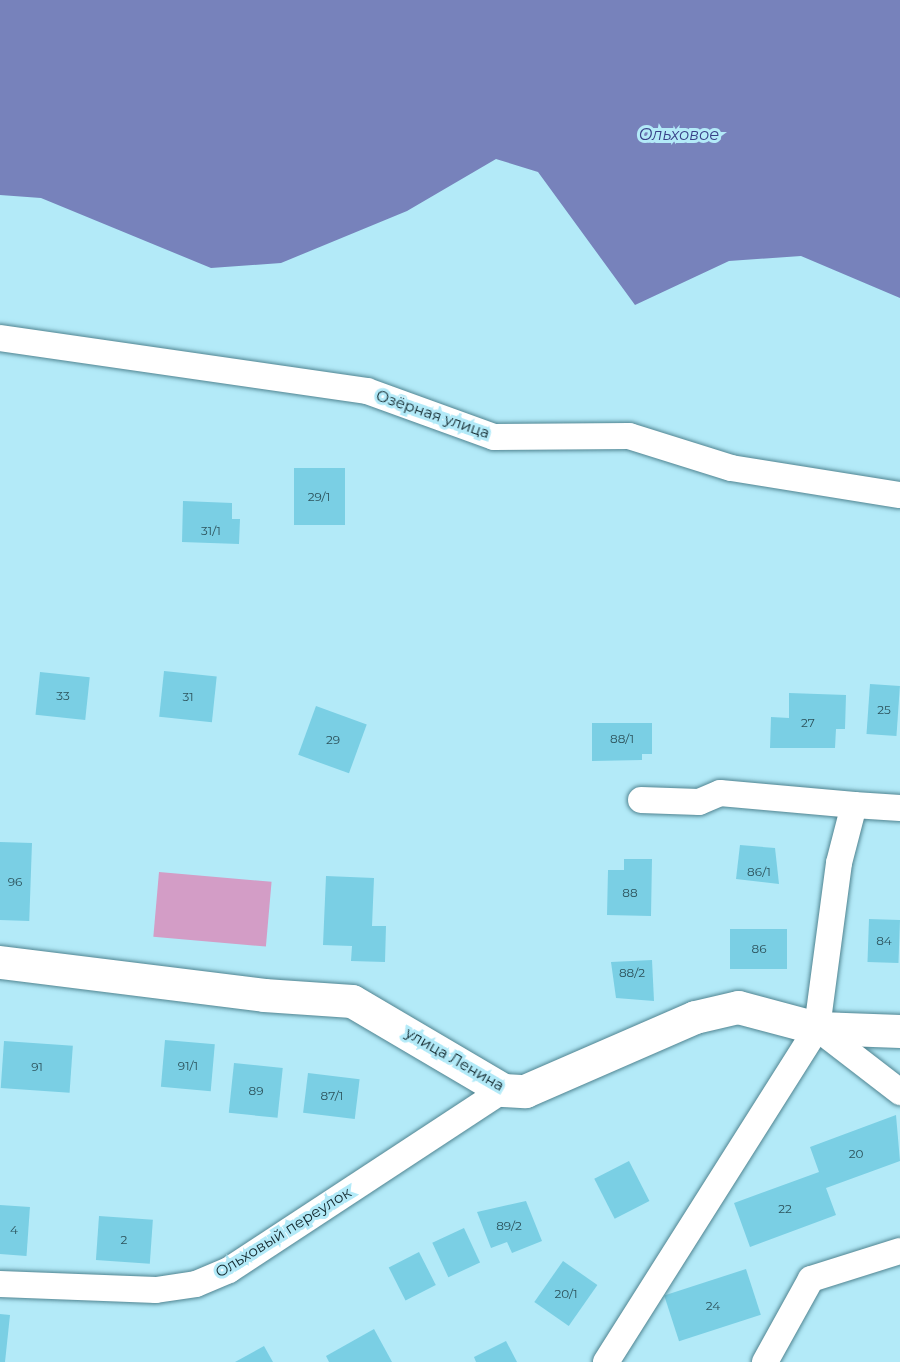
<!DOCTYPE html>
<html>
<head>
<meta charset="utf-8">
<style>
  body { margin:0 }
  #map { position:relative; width:900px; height:1362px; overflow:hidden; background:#b3eaf8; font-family:Montserrat,sans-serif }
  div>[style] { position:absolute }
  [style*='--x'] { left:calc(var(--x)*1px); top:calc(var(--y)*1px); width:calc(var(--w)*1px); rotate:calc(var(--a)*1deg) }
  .green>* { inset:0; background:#d39dc6; transform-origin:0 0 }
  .water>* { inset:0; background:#7782bb }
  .building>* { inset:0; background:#7acfe4; transform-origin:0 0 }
  .roads { filter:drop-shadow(0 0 2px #508491) drop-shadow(0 0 2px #508491) }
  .street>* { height:26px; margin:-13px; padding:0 13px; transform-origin:13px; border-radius:13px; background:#fff }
  .secondary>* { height:33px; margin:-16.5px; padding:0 16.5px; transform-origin:16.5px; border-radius:16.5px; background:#fff }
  span { translate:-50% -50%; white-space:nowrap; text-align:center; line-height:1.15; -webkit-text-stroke:6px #b3eaf8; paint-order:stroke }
  .number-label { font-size:12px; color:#2c525b }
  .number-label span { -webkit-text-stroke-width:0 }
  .street-label { font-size:15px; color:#12282d }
  .water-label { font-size:16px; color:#394188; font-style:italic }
</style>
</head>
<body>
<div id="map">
  <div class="green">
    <i style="left:159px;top:872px;width:113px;height:65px;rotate:5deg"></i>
  </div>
  <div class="water">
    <i style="clip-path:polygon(0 0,900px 0,900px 298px,801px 256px,729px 261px,635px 305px,538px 172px,496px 159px,407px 211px,281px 263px,211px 268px,41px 198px,0 195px)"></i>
  </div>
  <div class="building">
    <i style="left:294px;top:468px;width:51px;height:57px"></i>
    <i style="clip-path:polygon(183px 501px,232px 503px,232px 519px,240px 519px,239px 544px,182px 542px)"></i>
    <i style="left:164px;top:671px;width:53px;height:46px;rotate:6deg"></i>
    <i style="left:40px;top:672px;width:50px;height:43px;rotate:6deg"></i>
    <i style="left:870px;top:684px;width:30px;height:50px;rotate:4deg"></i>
    <i style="clip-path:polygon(789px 693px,846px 695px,845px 729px,836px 729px,835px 748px,770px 748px,771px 717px,789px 718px)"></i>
    <i style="left:316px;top:706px;width:54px;height:52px;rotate:20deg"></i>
    <i style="clip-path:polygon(592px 723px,652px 723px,652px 754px,642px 754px,642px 760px,592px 761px)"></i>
    <i style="left:0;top:842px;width:32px;height:78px;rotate:2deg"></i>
    <i style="clip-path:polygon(740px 845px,775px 848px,779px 884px,736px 879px)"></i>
    <i style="clip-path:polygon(624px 859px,652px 859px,651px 916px,607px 915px,608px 870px,624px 870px)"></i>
    <i style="clip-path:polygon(326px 876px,374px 878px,372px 926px,386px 926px,385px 962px,351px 961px,352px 946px,323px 945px)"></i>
    <i style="left:869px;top:919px;width:31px;height:43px;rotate:2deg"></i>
    <i style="left:730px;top:929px;width:57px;height:40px"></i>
    <i style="clip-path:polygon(652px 960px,654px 1001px,616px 998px,611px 962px)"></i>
    <i style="left:165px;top:1040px;width:50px;height:47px;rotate:5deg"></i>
    <i style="left:4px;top:1041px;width:69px;height:47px;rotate:4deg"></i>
    <i style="left:234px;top:1063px;width:49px;height:50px;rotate:6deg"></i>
    <i style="left:308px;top:1073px;width:52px;height:40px;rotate:7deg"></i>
    <i style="clip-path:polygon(896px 1115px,900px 1161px,826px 1188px,836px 1215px,750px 1247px,734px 1203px,819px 1172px,810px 1147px)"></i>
    <i style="left:629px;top:1161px;width:45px;height:39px;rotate:63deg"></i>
    <i style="clip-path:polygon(526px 1201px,542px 1241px,512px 1253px,507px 1242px,491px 1248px,477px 1212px)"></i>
    <i style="left:0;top:1205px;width:30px;height:49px;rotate:4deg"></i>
    <i style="left:99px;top:1216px;width:54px;height:44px;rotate:4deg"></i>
    <i style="left:464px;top:1228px;width:38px;height:35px;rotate:65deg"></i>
    <i style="left:419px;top:1252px;width:37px;height:34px;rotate:63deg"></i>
    <i style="left:563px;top:1261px;width:42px;height:50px;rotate:35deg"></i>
    <i style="left:746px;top:1269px;width:48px;height:86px;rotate:72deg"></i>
    <i style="clip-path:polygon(0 1314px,10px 1315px,5px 1362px,0 1362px)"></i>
    <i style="clip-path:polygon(374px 1329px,392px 1362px,329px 1362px,326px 1356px)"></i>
    <i style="clip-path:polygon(506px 1341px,517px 1362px,476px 1362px,474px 1357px)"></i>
    <i style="clip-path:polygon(264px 1346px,273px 1362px,235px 1362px)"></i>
  </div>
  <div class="roads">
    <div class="street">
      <i style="--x:0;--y:338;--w:371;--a:8.2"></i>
      <i style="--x:367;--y:391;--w:135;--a:19.9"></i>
      <i style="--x:494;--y:437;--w:135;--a:-0.4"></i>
      <i style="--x:629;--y:436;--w:107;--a:17.4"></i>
      <i style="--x:731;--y:468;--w:171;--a:9.1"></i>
      <i style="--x:641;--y:800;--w:58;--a:2"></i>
      <i style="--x:699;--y:802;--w:23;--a:-23"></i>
      <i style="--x:720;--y:793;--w:135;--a:5.1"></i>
      <i style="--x:854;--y:805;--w:60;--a:104.5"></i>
      <i style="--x:839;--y:863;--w:166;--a:97.6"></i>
      <i style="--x:854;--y:805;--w:46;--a:3.7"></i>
      <i style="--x:0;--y:1284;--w:156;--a:2.2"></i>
      <i style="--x:156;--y:1290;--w:40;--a:-8.5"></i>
      <i style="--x:196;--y:1284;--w:36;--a:-23"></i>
      <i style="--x:229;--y:1270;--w:328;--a:-33.3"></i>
      <i style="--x:606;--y:1362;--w:395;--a:-57.7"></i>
      <i style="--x:817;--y:1028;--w:105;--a:37.6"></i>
      <i style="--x:765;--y:1362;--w:95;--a:-61"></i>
      <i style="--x:811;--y:1279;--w:93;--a:-17.5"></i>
    </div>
    <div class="secondary">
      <i style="--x:0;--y:962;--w:266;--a:7.1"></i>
      <i style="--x:264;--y:995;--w:88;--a:3.9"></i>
      <i style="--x:352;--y:1001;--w:175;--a:30.5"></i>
      <i style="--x:503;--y:1090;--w:22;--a:3"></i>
      <i style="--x:525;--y:1091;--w:185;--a:-23.5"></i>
      <i style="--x:695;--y:1017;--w:44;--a:-13.1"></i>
      <i style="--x:738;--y:1007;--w:82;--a:14.9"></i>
      <i style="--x:817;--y:1028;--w:83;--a:2.1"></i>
    </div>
  </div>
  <div class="number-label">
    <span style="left:319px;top:497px">29/1</span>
    <span style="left:211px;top:531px">31/1</span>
    <span style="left:63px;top:696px">33</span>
    <span style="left:188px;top:697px">31</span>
    <span style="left:884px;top:710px">25</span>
    <span style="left:808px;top:723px">27</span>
    <span style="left:622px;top:739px">88/1</span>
    <span style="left:333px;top:740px">29</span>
    <span style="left:759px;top:872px">86/1</span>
    <span style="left:15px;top:882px">96</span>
    <span style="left:630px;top:893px">88</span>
    <span style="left:884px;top:941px">84</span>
    <span style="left:759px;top:949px">86</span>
    <span style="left:632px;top:973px">88/2</span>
    <span style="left:188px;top:1066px">91/1</span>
    <span style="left:37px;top:1067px">91</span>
    <span style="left:256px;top:1091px">89</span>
    <span style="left:332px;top:1096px">87/1</span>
    <span style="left:856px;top:1154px">20</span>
    <span style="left:785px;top:1209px">22</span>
    <span style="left:509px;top:1226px">89/2</span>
    <span style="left:14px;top:1230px">4</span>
    <span style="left:124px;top:1240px">2</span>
    <span style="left:566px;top:1294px">20/1</span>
    <span style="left:713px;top:1306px">24</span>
  </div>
  <div class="street-label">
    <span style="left:433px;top:414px;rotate:19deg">Озёрная улица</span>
    <span style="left:455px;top:1059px;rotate:30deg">улица Ленина</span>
    <span style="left:283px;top:1232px;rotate:-32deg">Ольховый переулок</span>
  </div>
  <div class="water-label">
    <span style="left:679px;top:135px">Ольховое</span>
  </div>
</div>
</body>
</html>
